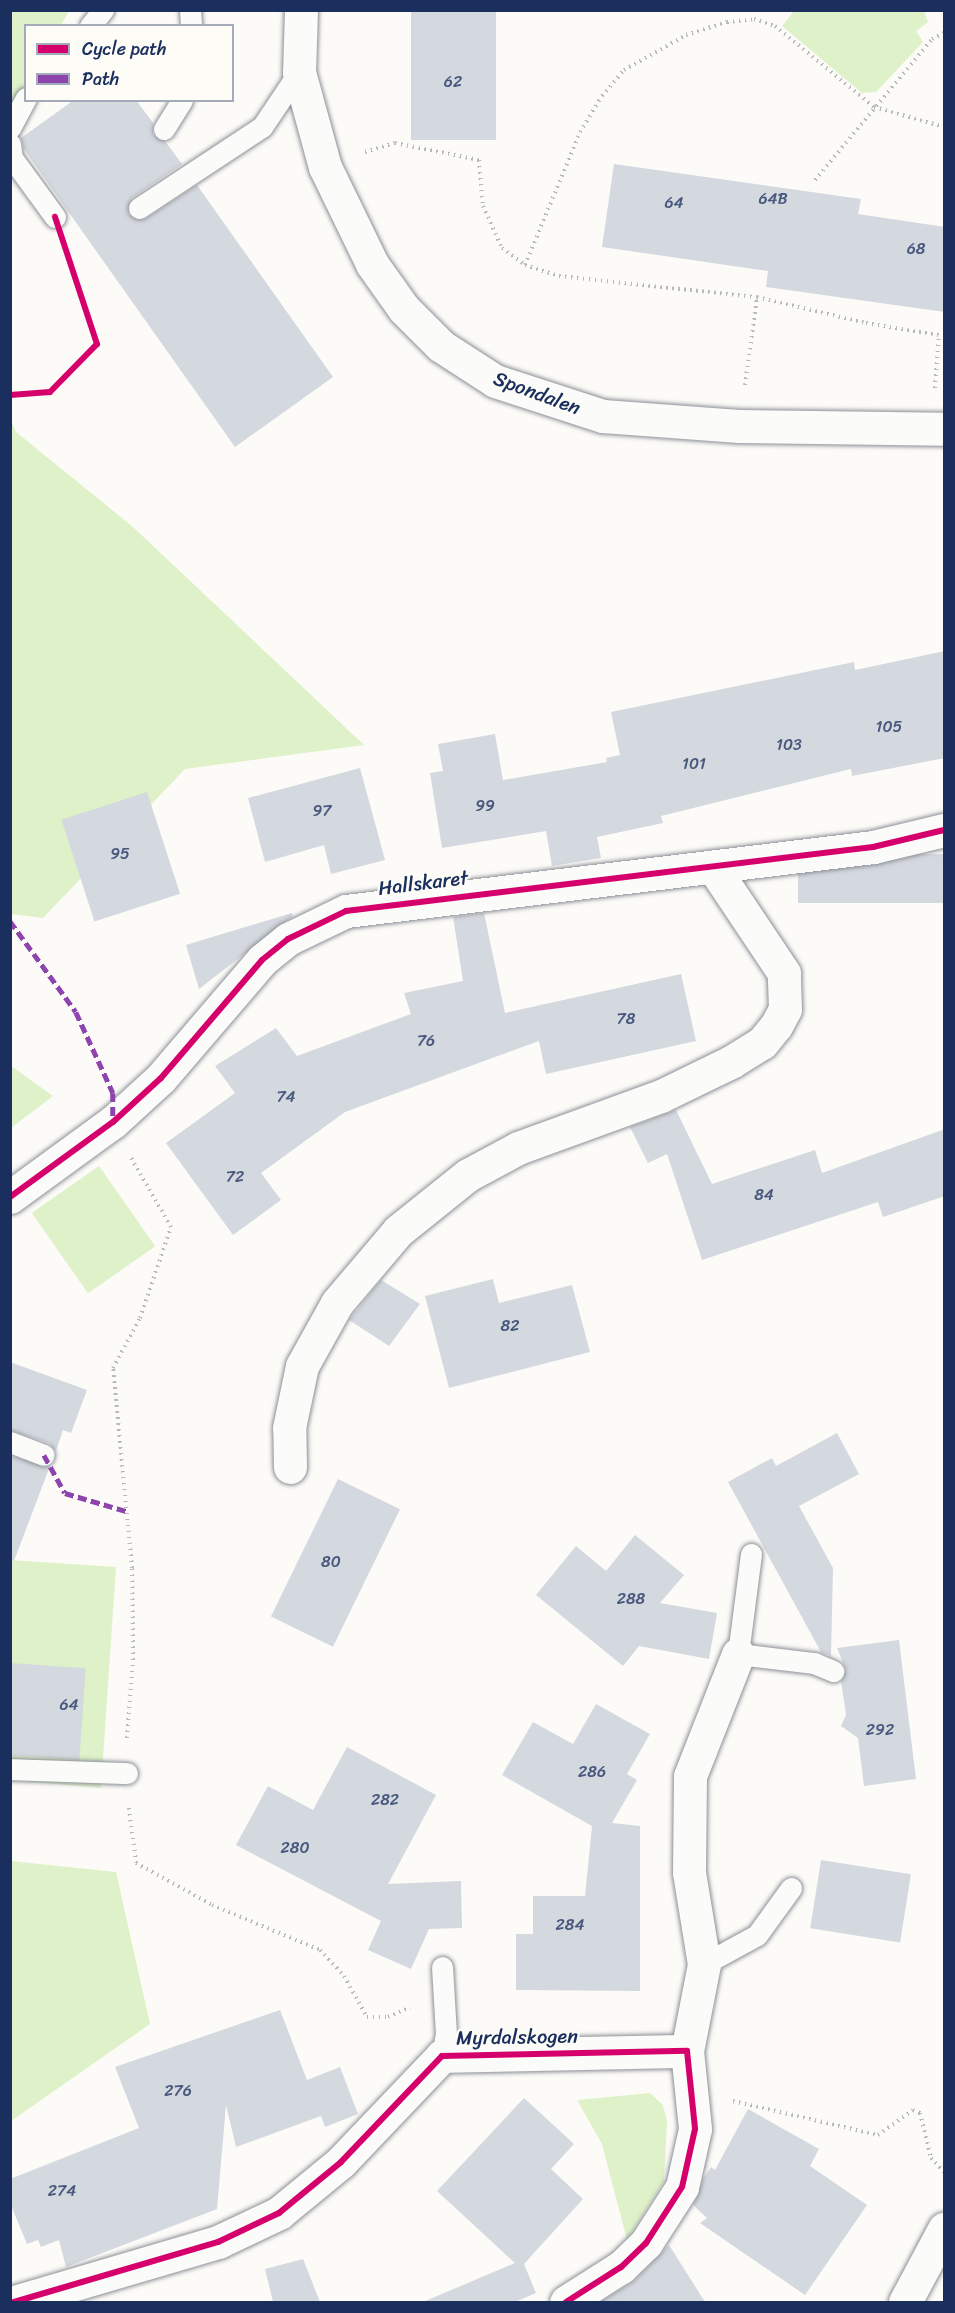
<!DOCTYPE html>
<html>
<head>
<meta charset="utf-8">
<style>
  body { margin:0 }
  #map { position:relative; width:955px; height:2313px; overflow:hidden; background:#fcfbf8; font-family:Sriracha,sans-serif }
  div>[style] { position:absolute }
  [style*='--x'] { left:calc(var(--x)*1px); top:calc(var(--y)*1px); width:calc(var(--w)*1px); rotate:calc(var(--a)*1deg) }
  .green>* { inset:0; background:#dff1c8; transform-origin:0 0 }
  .building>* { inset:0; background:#d4d8df; transform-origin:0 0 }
  .path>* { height:4px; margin-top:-2px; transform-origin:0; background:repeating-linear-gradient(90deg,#b6b9bd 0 1.5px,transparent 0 6px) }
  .roads { filter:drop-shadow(0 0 2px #8c9097) drop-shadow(0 0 2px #8c9097) }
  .lane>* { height:21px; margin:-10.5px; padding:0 10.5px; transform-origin:10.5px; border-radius:10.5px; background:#fbfbf9 }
  .street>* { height:33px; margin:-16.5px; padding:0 16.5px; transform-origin:16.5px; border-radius:16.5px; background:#fbfbf9 }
  .quiet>* { height:4.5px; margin-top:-2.25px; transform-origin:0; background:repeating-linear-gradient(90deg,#8e44ad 0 9px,transparent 0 13.5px) }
  .cycleway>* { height:6px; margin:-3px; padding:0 3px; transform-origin:3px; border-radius:3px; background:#d6006c }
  span { translate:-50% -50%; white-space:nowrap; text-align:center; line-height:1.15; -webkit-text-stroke:4.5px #fdfcf7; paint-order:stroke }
  .number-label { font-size:16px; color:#49597e }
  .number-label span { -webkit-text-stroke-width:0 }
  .street-label { font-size:20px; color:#1b2f5e }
  .frame { position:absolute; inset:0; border:12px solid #1b2f5e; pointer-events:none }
  .legend { position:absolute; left:24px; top:24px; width:210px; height:78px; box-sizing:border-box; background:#fdfcf7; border:2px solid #a3aaba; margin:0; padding:8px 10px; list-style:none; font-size:18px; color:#1b2f5e }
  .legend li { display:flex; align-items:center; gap:12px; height:30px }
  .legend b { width:30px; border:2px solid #a3aaba }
</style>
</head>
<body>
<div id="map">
  <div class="green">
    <i style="clip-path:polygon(11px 11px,69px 11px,61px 25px,26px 26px,25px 94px,11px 125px)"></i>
    <i style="clip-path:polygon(794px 11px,924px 11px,928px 22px,916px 31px,923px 42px,876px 92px,862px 93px,782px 26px)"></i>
    <i style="clip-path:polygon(10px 418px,16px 432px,133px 527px,364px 745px,185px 769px,43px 918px,11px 914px)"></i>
    <i style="clip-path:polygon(10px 1065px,53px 1096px,11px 1128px,10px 1128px)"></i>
    <i style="left:99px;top:1166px;width:98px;height:82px;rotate:55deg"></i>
    <i style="clip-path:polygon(10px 1560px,116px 1567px,101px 1788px,11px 1780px)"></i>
    <i style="clip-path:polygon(11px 1861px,116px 1872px,150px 2024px,11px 2121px)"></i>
    <i style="clip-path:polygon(650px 2093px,663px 2105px,667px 2122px,664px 2181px,627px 2240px,602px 2144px,577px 2100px)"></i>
  </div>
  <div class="building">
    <i style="left:411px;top:10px;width:85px;height:130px"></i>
    <i style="clip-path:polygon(74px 100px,136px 100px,153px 123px,153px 135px,165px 141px,182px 164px,132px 198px,129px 215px,145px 219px,197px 185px,333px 377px,235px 447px,24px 149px,21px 138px)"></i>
    <i style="clip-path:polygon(614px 164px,861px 199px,858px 214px,945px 227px,945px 312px,766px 287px,768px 271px,602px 247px)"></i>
    <i style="clip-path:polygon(945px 651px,945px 758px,852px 776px,851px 769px,661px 816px,663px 823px,597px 837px,601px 858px,552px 866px,546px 831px,442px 848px,430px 773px,443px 771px,438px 744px,495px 734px,503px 780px,607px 762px,606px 758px,620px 755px,611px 712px,854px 662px,855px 670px)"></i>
    <i style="clip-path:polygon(360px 768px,385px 860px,331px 874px,324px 845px,265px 862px,248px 798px)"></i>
    <i style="left:147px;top:792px;width:107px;height:90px;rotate:72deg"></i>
    <i style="left:945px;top:854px;width:49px;height:147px;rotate:90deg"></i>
    <i style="clip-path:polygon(292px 913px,293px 916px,199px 989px,186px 945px)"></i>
    <i style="clip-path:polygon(484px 913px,505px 1013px,681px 974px,696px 1041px,546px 1074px,539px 1041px,345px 1112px,261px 1173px,281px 1200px,233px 1235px,166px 1143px,235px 1093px,215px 1066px,276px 1028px,297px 1056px,411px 1014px,404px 993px,463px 981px,453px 917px)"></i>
    <i style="clip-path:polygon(676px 1110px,712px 1184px,815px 1150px,822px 1173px,945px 1129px,945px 1196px,883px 1217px,878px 1202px,702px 1260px,667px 1154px,648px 1163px,630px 1127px)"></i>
    <i style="clip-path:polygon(493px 1279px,499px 1303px,572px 1285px,590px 1352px,449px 1388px,425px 1296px)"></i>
    <i style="clip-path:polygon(381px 1280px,420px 1304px,389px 1346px,349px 1320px)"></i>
    <i style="clip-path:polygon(10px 1362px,87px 1390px,71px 1433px,63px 1430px,56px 1451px,49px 1443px,10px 1430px)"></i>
    <i style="clip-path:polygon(837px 1433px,859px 1474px,799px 1506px,833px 1568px,831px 1656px,821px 1652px,728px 1482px,772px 1458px,776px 1466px)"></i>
    <i style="clip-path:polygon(10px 1456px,50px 1466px,14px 1561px,10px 1560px)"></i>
    <i style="left:338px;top:1479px;width:69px;height:153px;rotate:26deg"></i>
    <i style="clip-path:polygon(635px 1535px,684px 1575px,660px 1603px,717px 1613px,709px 1659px,639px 1646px,623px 1666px,536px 1595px,576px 1546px,606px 1571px)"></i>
    <i style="clip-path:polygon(899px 1640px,916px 1779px,864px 1786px,858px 1738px,841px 1726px,846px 1715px,841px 1681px,846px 1670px,837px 1648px)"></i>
    <i style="left:10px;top:1663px;width:76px;height:92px;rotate:4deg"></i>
    <i style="clip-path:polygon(596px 1704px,650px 1734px,627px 1774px,637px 1780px,612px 1823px,640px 1826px,640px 1991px,516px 1990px,516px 1934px,533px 1934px,533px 1896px,585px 1896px,592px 1826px,502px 1775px,533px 1722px,573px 1744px)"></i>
    <i style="clip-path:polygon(347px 1747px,436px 1795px,388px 1884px,461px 1881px,462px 1928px,429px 1929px,411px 1969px,368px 1950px,381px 1921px,236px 1845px,268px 1786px,313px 1810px)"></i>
    <i style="left:821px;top:1860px;width:91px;height:69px;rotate:9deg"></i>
    <i style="clip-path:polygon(280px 2010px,307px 2080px,340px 2067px,358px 2114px,325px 2127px,321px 2116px,236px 2147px,226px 2105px,217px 2209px,66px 2267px,59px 2240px,41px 2247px,38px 2240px,27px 2244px,10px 2203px,10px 2179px,139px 2128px,115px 2067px)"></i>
    <i style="clip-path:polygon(524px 2098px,574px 2144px,551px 2169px,583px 2199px,524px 2264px,536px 2293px,515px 2302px,423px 2302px,515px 2263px,437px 2191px)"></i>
    <i style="clip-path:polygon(748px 2109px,819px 2149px,810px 2166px,867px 2205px,805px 2295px,700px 2223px,707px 2218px,693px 2205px,703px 2179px,711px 2167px,715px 2170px)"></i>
    <i style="clip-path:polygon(669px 2245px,705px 2302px,600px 2302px,634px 2281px)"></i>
    <i style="clip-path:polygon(303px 2259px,320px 2302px,273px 2302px,265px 2269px)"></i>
  </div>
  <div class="path">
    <i style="--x:365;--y:152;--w:31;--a:-17"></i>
    <i style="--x:395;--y:143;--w:86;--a:11.4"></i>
    <i style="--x:479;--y:160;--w:46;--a:85"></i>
    <i style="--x:483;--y:206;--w:46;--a:65.7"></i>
    <i style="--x:502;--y:248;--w:29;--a:36"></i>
    <i style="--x:525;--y:265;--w:144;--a:-67.5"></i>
    <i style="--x:580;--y:132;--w:42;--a:-58.6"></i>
    <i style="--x:602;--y:96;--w:34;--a:-50"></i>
    <i style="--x:624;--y:70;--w:71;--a:-29.4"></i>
    <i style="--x:686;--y:35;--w:43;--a:-17.6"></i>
    <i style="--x:727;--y:22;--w:27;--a:-6"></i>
    <i style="--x:754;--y:19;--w:22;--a:18"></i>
    <i style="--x:775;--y:26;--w:128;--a:39.3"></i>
    <i style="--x:874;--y:107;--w:73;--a:15.9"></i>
    <i style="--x:815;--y:180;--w:183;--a:-50.3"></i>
    <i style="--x:932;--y:39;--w:13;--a:-27"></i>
    <i style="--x:525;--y:265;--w:36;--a:18"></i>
    <i style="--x:559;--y:276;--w:199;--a:6.1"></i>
    <i style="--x:757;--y:297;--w:112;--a:13.4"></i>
    <i style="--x:866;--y:323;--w:79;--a:9.5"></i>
    <i style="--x:745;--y:385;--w:89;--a:-82.2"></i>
    <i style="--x:935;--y:388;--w:53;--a:-85.7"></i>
    <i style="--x:127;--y:1738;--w:78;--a:-85.6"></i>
    <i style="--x:133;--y:1660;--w:92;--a:-90.6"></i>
    <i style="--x:132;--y:1568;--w:201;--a:-95.4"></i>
    <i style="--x:113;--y:1368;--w:57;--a:-61.6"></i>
    <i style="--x:140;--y:1318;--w:96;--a:-71.2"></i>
    <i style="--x:171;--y:1227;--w:80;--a:-120.1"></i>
    <i style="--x:129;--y:1808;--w:55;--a:82.7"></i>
    <i style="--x:136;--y:1863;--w:87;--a:28.9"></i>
    <i style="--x:212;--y:1905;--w:117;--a:22.6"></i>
    <i style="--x:320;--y:1950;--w:35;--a:47"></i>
    <i style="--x:344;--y:1976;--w:47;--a:60.7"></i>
    <i style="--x:367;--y:2017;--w:21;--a:0"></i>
    <i style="--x:388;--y:2017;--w:24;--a:-24"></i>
    <i style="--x:733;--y:2101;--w:149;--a:13.2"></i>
    <i style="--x:878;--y:2135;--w:43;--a:-35.5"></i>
    <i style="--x:913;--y:2110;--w:8;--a:23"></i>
    <i style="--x:920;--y:2113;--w:46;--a:76.3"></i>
    <i style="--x:931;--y:2158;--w:19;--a:47"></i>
  </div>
  <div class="roads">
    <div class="lane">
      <i style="--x:190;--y:10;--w:16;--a:86"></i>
      <i style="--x:90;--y:26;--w:21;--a:-51"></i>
      <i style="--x:10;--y:128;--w:34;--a:-62"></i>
      <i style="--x:164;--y:129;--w:34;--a:-58"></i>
      <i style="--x:10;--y:144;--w:14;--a:82"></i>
      <i style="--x:12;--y:158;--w:73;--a:53.9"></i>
      <i style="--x:139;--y:208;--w:147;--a:-33.4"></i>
      <i style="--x:262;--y:127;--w:66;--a:-56.1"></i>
      <i style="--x:10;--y:1442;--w:36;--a:21"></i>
      <i style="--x:751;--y:1554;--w:101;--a:97.4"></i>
      <i style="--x:738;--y:1654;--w:77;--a:6.8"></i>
      <i style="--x:814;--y:1663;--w:21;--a:23"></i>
      <i style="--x:10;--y:1769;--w:117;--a:2"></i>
      <i style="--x:704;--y:1964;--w:60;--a:-28.7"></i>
      <i style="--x:757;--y:1935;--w:58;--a:-54.1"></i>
      <i style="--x:442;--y:2056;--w:22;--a:-80"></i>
      <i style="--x:446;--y:2034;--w:67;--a:-93.4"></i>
    </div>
    <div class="street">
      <i style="--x:301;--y:10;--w:62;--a:91.8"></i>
      <i style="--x:299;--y:72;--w:98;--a:74.7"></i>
      <i style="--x:325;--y:167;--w:108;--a:64.1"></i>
      <i style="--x:372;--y:264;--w:55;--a:54.6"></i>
      <i style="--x:404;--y:309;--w:52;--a:45"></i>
      <i style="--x:441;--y:346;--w:64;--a:32.9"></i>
      <i style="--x:495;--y:381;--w:114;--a:18"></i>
      <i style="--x:603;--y:416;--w:136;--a:4.2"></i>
      <i style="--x:739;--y:426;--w:205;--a:0.8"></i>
      <i style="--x:10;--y:1197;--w:127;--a:-36.1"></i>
      <i style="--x:113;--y:1122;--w:65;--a:-42.5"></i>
      <i style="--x:161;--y:1078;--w:155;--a:-49.4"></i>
      <i style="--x:262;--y:960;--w:33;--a:-39"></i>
      <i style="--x:288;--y:939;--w:64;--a:-25.8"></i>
      <i style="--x:346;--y:911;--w:531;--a:-6.92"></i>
      <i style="--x:873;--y:847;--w:73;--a:-13.5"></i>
      <i style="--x:290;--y:1467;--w:39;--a:-91"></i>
      <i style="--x:289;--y:1428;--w:63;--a:-78.2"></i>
      <i style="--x:302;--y:1366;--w:72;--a:-60.9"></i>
      <i style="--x:337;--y:1303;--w:94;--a:-49.7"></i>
      <i style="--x:398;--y:1231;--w:90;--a:-38.7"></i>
      <i style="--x:468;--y:1175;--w:57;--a:-28.4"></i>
      <i style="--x:518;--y:1148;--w:152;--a:-20"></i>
      <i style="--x:661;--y:1096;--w:78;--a:-25.9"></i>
      <i style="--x:731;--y:1062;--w:36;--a:-32"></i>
      <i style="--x:762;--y:1043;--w:22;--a:-51"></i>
      <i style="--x:776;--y:1026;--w:19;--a:-62"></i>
      <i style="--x:785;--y:1009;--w:36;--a:-92"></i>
      <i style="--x:784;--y:973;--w:128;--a:-123.8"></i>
      <i style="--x:687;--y:2051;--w:89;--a:-78.9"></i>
      <i style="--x:704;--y:1964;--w:93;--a:-99.3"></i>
      <i style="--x:689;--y:1872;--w:96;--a:-89.4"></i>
      <i style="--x:690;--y:1776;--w:131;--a:-68.5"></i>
      <i style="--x:14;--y:2302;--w:213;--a:-16.4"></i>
      <i style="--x:218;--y:2242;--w:68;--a:-25.4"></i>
      <i style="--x:279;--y:2213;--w:80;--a:-39.4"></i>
      <i style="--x:341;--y:2162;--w:146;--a:-46.4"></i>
      <i style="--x:442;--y:2056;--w:245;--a:-1.2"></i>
      <i style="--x:687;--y:2051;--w:78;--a:84.1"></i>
      <i style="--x:695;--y:2129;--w:59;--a:102.6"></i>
      <i style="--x:682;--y:2187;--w:67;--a:122.7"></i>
      <i style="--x:646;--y:2243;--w:35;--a:136"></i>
      <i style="--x:621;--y:2267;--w:65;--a:147.5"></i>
      <i style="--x:905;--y:2302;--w:83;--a:-61.9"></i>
    </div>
  </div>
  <div class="quiet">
    <i style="--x:10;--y:921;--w:112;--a:54"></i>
    <i style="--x:76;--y:1012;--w:89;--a:65.4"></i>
    <i style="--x:113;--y:1093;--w:29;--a:90"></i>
    <i style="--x:44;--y:1455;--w:43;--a:61.1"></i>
    <i style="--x:65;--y:1493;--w:64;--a:16.4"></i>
  </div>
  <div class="cycleway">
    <i style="--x:10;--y:395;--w:40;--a:-4.3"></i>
    <i style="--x:50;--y:392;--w:67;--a:-45.6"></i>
    <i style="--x:97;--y:344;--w:134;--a:-108.3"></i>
    <i style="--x:10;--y:1197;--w:127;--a:-36.1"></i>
    <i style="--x:113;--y:1122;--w:65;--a:-42.5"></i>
    <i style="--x:161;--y:1078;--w:155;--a:-49.4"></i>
    <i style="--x:262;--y:960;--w:33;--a:-39"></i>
    <i style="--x:288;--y:939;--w:64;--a:-25.8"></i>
    <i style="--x:346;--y:911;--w:531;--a:-6.92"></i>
    <i style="--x:873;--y:847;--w:73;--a:-13.5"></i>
    <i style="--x:14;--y:2302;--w:213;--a:-16.4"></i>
    <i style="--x:218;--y:2242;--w:68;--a:-25.4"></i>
    <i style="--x:279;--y:2213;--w:80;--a:-39.4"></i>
    <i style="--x:341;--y:2162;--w:146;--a:-46.4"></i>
    <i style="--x:442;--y:2056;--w:245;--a:-1.2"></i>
    <i style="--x:687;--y:2051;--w:78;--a:84.1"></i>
    <i style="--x:695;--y:2129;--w:59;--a:102.6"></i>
    <i style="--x:682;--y:2187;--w:67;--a:122.7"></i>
    <i style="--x:646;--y:2243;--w:35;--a:136"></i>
    <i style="--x:621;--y:2267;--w:65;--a:147.5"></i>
  </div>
  <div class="number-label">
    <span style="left:453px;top:82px">62</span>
    <span style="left:773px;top:199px">64B</span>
    <span style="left:674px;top:203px">64</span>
    <span style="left:916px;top:249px">68</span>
    <span style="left:889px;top:727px">105</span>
    <span style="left:789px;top:745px">103</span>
    <span style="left:694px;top:764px">101</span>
    <span style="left:485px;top:806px">99</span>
    <span style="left:322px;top:811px">97</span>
    <span style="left:120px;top:854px">95</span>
    <span style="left:626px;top:1019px">78</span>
    <span style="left:426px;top:1041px">76</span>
    <span style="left:286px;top:1097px">74</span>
    <span style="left:235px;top:1177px">72</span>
    <span style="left:764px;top:1195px">84</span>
    <span style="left:510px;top:1326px">82</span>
    <span style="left:331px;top:1562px">80</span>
    <span style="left:631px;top:1599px">288</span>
    <span style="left:69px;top:1705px">64</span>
    <span style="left:880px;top:1730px">292</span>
    <span style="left:592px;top:1772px">286</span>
    <span style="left:385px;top:1800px">282</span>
    <span style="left:295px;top:1848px">280</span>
    <span style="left:570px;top:1925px">284</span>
    <span style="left:178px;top:2091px">276</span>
    <span style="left:62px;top:2191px">274</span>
  </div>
  <div class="street-label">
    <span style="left:537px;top:393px;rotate:20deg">Spondalen</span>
    <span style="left:423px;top:883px;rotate:-7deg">Hallskaret</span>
    <span style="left:517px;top:2037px;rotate:-1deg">Myrdalskogen</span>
  </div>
  <div class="frame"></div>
  <ul class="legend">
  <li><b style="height:8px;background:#d6006c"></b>Cycle path</li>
  <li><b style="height:8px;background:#8e44ad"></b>Path</li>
  </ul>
</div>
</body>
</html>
